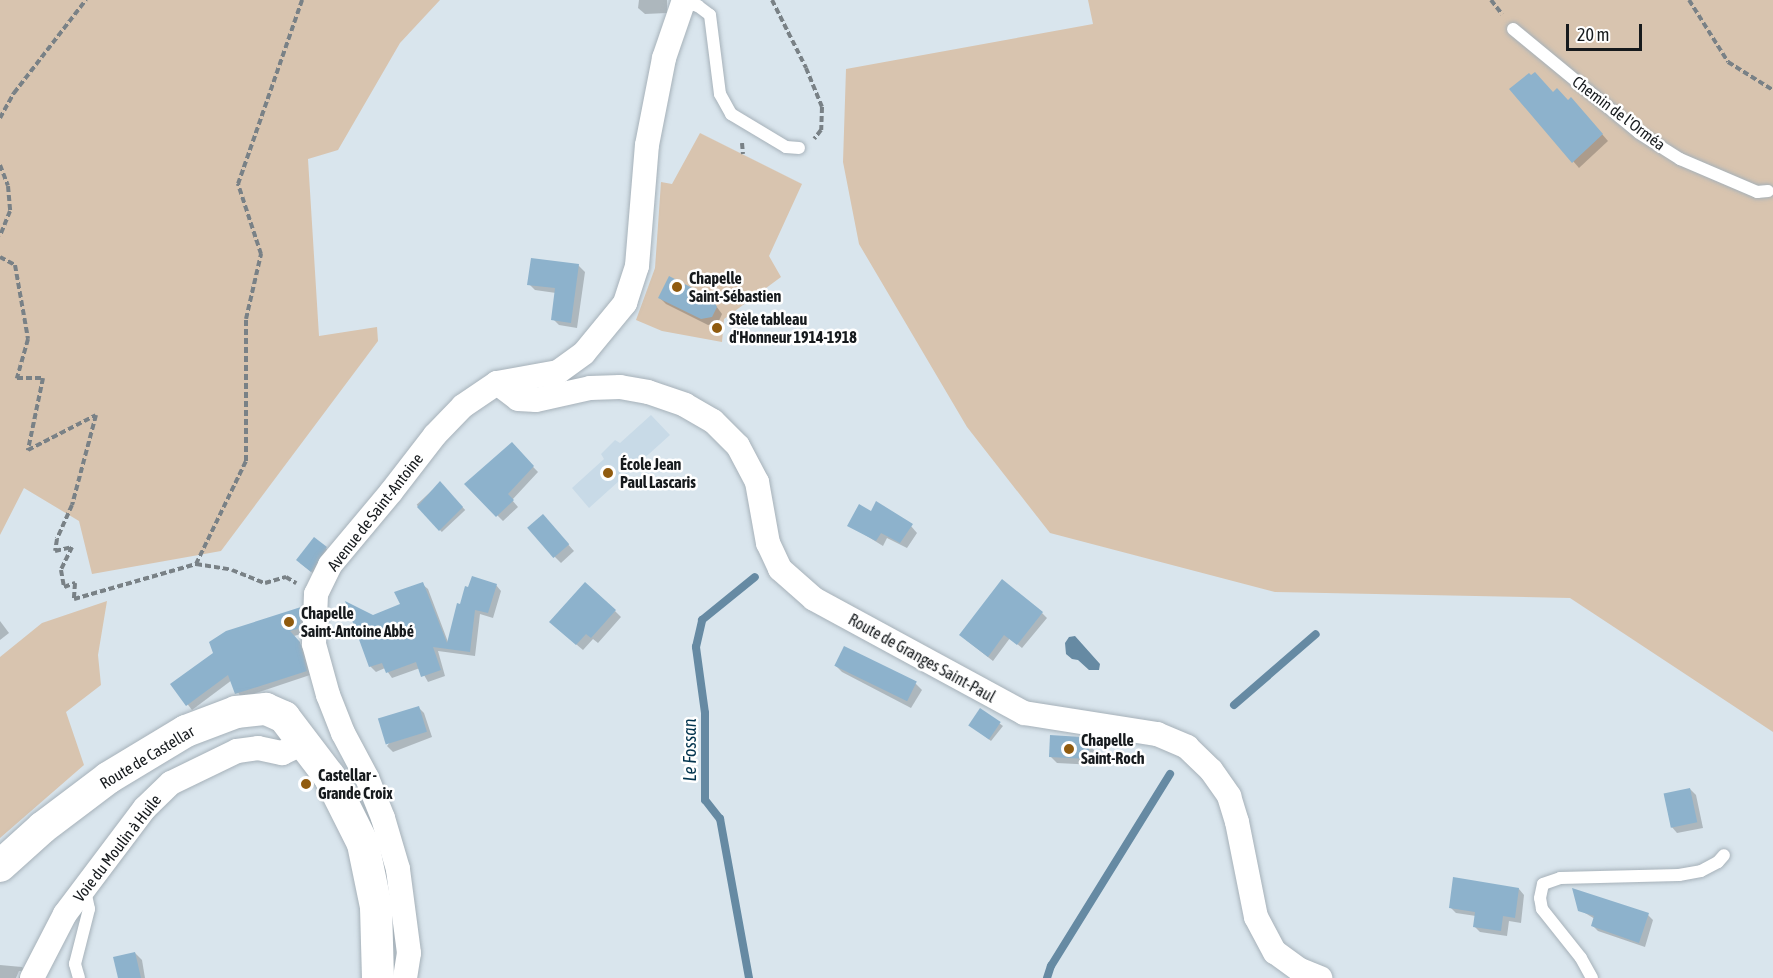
<!DOCTYPE html>
<html>
<head>
<meta charset="utf-8">
<style>
  body { margin:0 }
  #map { position:relative; width:1773px; height:978px; overflow:hidden; background:#d9e5ed; font-family:"Asap Condensed",sans-serif }
  div>[style] { position:absolute }
  [style*='--x'] { left:calc(var(--x)*1px); top:calc(var(--y)*1px); width:calc(var(--w)*1px); rotate:calc(var(--a)*1deg) }
  .built>* { inset:0; background:#c8dae7 }
  .green>* { inset:0; background:#d8c4af }
  .water>* { inset:0; background:#668aa3 }
  .shadow>* { inset:0; background:#0003; transform-origin:0 0 }
  .stream>* { height:8px; margin:-4px; padding:0 4px; transform-origin:4px; border-radius:4px; background:#668aa3 }
  .building>* { inset:0; background:#8db2cc; transform-origin:0 0 }
  .path>* { height:4px; margin-top:-2px; transform-origin:0; background:repeating-linear-gradient(90deg,#798186 0 6px,transparent 0 9px) }
  .roads { filter:drop-shadow(0 0 2px #a6b1b9) drop-shadow(0 0 2px #a6b1b9) }
  .service>* { height:12px; margin:-6px; padding:0 6px; transform-origin:6px; border-radius:6px; background:#fff }
  .minor>* { height:24px; margin:-12px; padding:0 12px; transform-origin:12px; border-radius:12px; background:#fff }
  .tertiary>* { height:32px; margin:-16px; padding:0 16px; transform-origin:16px; border-radius:16px; background:#fff }
  .dots>* { width:16px; height:16px; translate:-50% -50%; box-sizing:border-box; border:3px solid #fff; border-radius:50% }
  span { translate:-50% -50%; white-space:nowrap; text-align:center; line-height:1.15; -webkit-text-stroke:5px #fff; paint-order:stroke }
  .street-label { font-size:16px; color:#161a1d }
  .poi-label { font-size:16px; color:#161a1d; font-weight:700 }
  .left { translate:0 -50%; text-align:left }
  .water-label { font-size:18px; color:#02344e; font-style:italic }
  .scale { position:absolute; left:1566px; top:24px; width:76px; height:27px; box-sizing:border-box; border:3px solid #161a1d; border-top:0; padding-left:8px; font-size:18px; line-height:21px; white-space:nowrap; color:#161a1d; -webkit-text-stroke:4px #fff; paint-order:stroke }
</style>
</head>
<body>
<div id="map">
  <div class="built">
    <i style="clip-path:polygon(651px 415px,670px 435px,589px 508px,572px 488px,604px 459px,601px 454px,615px 440px,620px 443px)"></i>
  </div>
  <div class="green">
    <i style="clip-path:polygon(0 0,440px 0,400px 43px,338px 150px,308px 159px,319px 336px,377px 327px,378px 341px,221px 551px,92px 574px,79px 521px,24px 488px,0 535px)"></i>
    <i style="clip-path:polygon(1088px 0,1773px 0,1773px 732px,1570px 598px,1275px 592px,1050px 533px,967px 427px,859px 244px,843px 162px,846px 69px,1093px 24px)"></i>
    <i style="clip-path:polygon(700px 133px,802px 184px,769px 256px,781px 277px,724px 319px,722px 342px,662px 331px,636px 320px,655px 268px,661px 182px,672px 184px)"></i>
    <i style="clip-path:polygon(107px 601px,98px 655px,101px 685px,66px 712px,84px 765px,0 838px,0 657px,42px 623px)"></i>
  </div>
  <div class="water">
    <i style="clip-path:polygon(1075px 636px,1100px 664px,1099px 670px,1089px 670px,1078px 660px,1072px 659px,1066px 654px,1065px 643px,1069px 637px)"></i>
  </div>
  <div class="shadow">
    <i style="clip-path:polygon(639px 0,667px 0,667px 13px,645px 14px,638px 8px)"></i>
    <i style="clip-path:polygon(1511px 89px,1553px 94px,1577px 105px,1608px 141px,1579px 168px)"></i>
    <i style="clip-path:polygon(578px 265px,585px 272px,577px 328px,559px 325px,553px 319px,556px 293px,535px 290px,529px 284px)"></i>
    <i style="clip-path:polygon(660px 298px,711px 299px,722px 314px,718px 323px,708px 325px,666px 304px)"></i>
    <i style="clip-path:polygon(511px 444px,538px 472px,512px 500px,518px 507px,503px 521px,466px 484px)"></i>
    <i style="left:440px;top:483px;width:37px;height:32px;rotate:47deg"></i>
    <i style="clip-path:polygon(871px 513px,911px 526px,917px 533px,907px 548px,887px 538px,883px 546px,849px 525px)"></i>
    <i style="clip-path:polygon(549px 523px,574px 551px,561px 563px,555px 557px)"></i>
    <i style="clip-path:polygon(326px 548px,328px 551px,314px 574px,300px 563px)"></i>
    <i style="clip-path:polygon(422px 584px,428px 589px,448px 642px,461px 605px,496px 585px,501px 591px,493px 618px,480px 614px,475px 656px,438px 651px,445px 676px,428px 682px,420px 668px,392px 678px,385px 668px,376px 672px,370px 666px,402px 605px)"></i>
    <i style="clip-path:polygon(301px 609px,305px 614px,305px 633px,294px 636px,304px 649px,310px 675px,241px 698px,232px 680px,192px 710px,172px 684px,215px 653px)"></i>
    <i style="clip-path:polygon(615px 611px,621px 617px,598px 643px,593px 639px,583px 650px,557px 628px)"></i>
    <i style="clip-path:polygon(1042px 613px,1047px 618px,1022px 648px,1010px 638px,993px 661px,966px 640px)"></i>
    <i style="clip-path:polygon(0 621px,9px 633px,0 640px)"></i>
    <i style="clip-path:polygon(845px 648px,916px 684px,922px 690px,911px 708px,842px 672px,836px 666px)"></i>
    <i style="clip-path:polygon(418px 707px,424px 713px,432px 737px,393px 752px,387px 746px)"></i>
    <i style="clip-path:polygon(981px 710px,1003px 726px,991px 741px,973px 727px)"></i>
    <i style="clip-path:polygon(1088px 744px,1095px 751px,1095px 765px,1057px 763px,1051px 757px)"></i>
    <i style="clip-path:polygon(1690px 789px,1696px 795px,1703px 828px,1677px 833px,1671px 826px)"></i>
    <i style="clip-path:polygon(1519px 889px,1524px 895px,1521px 923px,1509px 921px,1507px 936px,1480px 932px,1474px 926px,1476px 916px,1456px 913px,1450px 907px)"></i>
    <i style="clip-path:polygon(1580px 910px,1648px 915px,1653px 920px,1645px 947px,1598px 931px,1593px 926px,1595px 919px)"></i>
    <i style="clip-path:polygon(135px 953px,142px 960px,145px 978px,120px 978px)"></i>
    <i style="clip-path:polygon(0 965px,22px 967px,29px 974px,27px 978px,19px 978px,22px 971px,19px 971px,16px 978px,0 978px)"></i>
  </div>
  <div class="stream">
    <i style="--x:1234;--y:705;--w:108;--a:-40.9"></i>
    <i style="--x:749;--y:978;--w:162;--a:-100.3"></i>
    <i style="--x:720;--y:819;--w:24;--a:-128"></i>
    <i style="--x:705;--y:800;--w:87;--a:-90"></i>
    <i style="--x:705;--y:713;--w:67;--a:-97.8"></i>
    <i style="--x:696;--y:647;--w:28;--a:-77"></i>
    <i style="--x:702;--y:620;--w:68;--a:-39.1"></i>
    <i style="--x:1047;--y:978;--w:13;--a:-72"></i>
    <i style="--x:1051;--y:966;--w:226;--a:-58.2"></i>
  </div>
  <div class="building">
    <i style="clip-path:polygon(1535px 72px,1553px 92px,1557px 88px,1568px 100px,1571px 97px,1603px 134px,1572px 163px,1509px 89px,1529px 73px,1531px 75px)"></i>
    <i style="clip-path:polygon(531px 258px,579px 264px,571px 323px,551px 320px,555px 288px,527px 285px)"></i>
    <i style="clip-path:polygon(669px 276px,712px 298px,717px 307px,712px 317px,701px 319px,658px 298px)"></i>
    <i style="clip-path:polygon(512px 442px,534px 466px,508px 494px,514px 500px,496px 517px,464px 484px)"></i>
    <i style="clip-path:polygon(440px 481px,463px 507px,439px 531px,417px 507px)"></i>
    <i style="clip-path:polygon(876px 501px,913px 524px,900px 543px,881px 533px,876px 541px,847px 526px,859px 504px,871px 511px)"></i>
    <i style="left:543px;top:514px;width:40px;height:21px;rotate:49deg"></i>
    <i style="clip-path:polygon(314px 537px,327px 547px,311px 572px,296px 560px)"></i>
    <i style="clip-path:polygon(472px 576px,497px 584px,488px 613px,475px 610px,470px 652px,433px 647px,441px 670px,421px 677px,416px 662px,386px 673px,382px 663px,369px 667px,345px 601px,373px 615px,400px 604px,394px 592px,423px 582px,447px 643px,457px 603px,460px 604px,465px 586px,468px 587px)"></i>
    <i style="clip-path:polygon(1002px 579px,1043px 612px,1017px 645px,1004px 635px,988px 657px,959px 635px)"></i>
    <i style="clip-path:polygon(585px 582px,616px 610px,591px 638px,586px 634px,576px 645px,549px 622px)"></i>
    <i style="clip-path:polygon(301px 607px,300px 628px,290px 631px,300px 642px,307px 671px,235px 694px,228px 675px,186px 706px,170px 684px,213px 653px,209px 642px,226px 631px)"></i>
    <i style="left:844px;top:646px;width:81px;height:22px;rotate:26deg"></i>
    <i style="left:419px;top:706px;width:27px;height:43px;rotate:73deg"></i>
    <i style="left:980px;top:708px;width:25px;height:21px;rotate:34deg"></i>
    <i style="clip-path:polygon(1050px 735px,1082px 737px,1089px 743px,1089px 759px,1049px 757px)"></i>
    <i style="left:1690px;top:788px;width:35px;height:27px;rotate:78deg"></i>
    <i style="clip-path:polygon(1453px 877px,1519px 888px,1515px 918px,1503px 916px,1501px 931px,1473px 927px,1475px 912px,1449px 908px)"></i>
    <i style="clip-path:polygon(1572px 888px,1649px 913px,1639px 943px,1591px 926px,1594px 916px,1578px 911px)"></i>
    <i style="clip-path:polygon(135px 952px,141px 978px,118px 978px,113px 957px)"></i>
  </div>
  <div class="path">
    <i style="--x:772;--y:0;--w:76;--a:63.4"></i>
    <i style="--x:806;--y:68;--w:42;--a:67.7"></i>
    <i style="--x:822;--y:107;--w:23;--a:92"></i>
    <i style="--x:821;--y:130;--w:11;--a:128"></i>
    <i style="--x:1491;--y:0;--w:18;--a:52"></i>
    <i style="--x:1689;--y:0;--w:73;--a:57.8"></i>
    <i style="--x:1728;--y:62;--w:53;--a:31.9"></i>
    <i style="--x:0;--y:118;--w:29;--a:-61"></i>
    <i style="--x:14;--y:93;--w:118;--a:-52.3"></i>
    <i style="--x:742;--y:143;--w:11;--a:85"></i>
    <i style="--x:0;--y:165;--w:22;--a:69"></i>
    <i style="--x:8;--y:186;--w:25;--a:85"></i>
    <i style="--x:10;--y:211;--w:27;--a:112"></i>
    <i style="--x:0;--y:257;--w:17;--a:28"></i>
    <i style="--x:15;--y:265;--w:75;--a:80"></i>
    <i style="--x:28;--y:339;--w:41;--a:105.8"></i>
    <i style="--x:17;--y:378;--w:26;--a:0"></i>
    <i style="--x:43;--y:378;--w:74;--a:101.8"></i>
    <i style="--x:28;--y:450;--w:76;--a:-27.2"></i>
    <i style="--x:96;--y:415;--w:93;--a:104.9"></i>
    <i style="--x:72;--y:505;--w:37;--a:114"></i>
    <i style="--x:57;--y:539;--w:12;--a:99"></i>
    <i style="--x:55;--y:551;--w:17;--a:-13"></i>
    <i style="--x:72;--y:547;--w:25;--a:116"></i>
    <i style="--x:61;--y:570;--w:17;--a:80"></i>
    <i style="--x:64;--y:587;--w:12;--a:-20"></i>
    <i style="--x:75;--y:583;--w:16;--a:94"></i>
    <i style="--x:74;--y:599;--w:127;--a:-16"></i>
    <i style="--x:196;--y:564;--w:36;--a:9"></i>
    <i style="--x:232;--y:570;--w:35;--a:22"></i>
    <i style="--x:265;--y:583;--w:22;--a:-16"></i>
    <i style="--x:286;--y:577;--w:12;--a:31"></i>
    <i style="--x:196;--y:564;--w:114;--a:-64.1"></i>
    <i style="--x:246;--y:461;--w:142;--a:-90"></i>
    <i style="--x:246;--y:319;--w:67;--a:-77"></i>
    <i style="--x:261;--y:254;--w:74;--a:-108.2"></i>
    <i style="--x:238;--y:184;--w:195;--a:-70.8"></i>
  </div>
  <div class="roads">
    <div class="service">
      <i style="--x:684;--y:2;--w:15;--a:16"></i>
      <i style="--x:698;--y:6;--w:15;--a:37"></i>
      <i style="--x:710;--y:15;--w:80;--a:82.8"></i>
      <i style="--x:720;--y:94;--w:23;--a:61"></i>
      <i style="--x:731;--y:114;--w:64;--a:31"></i>
      <i style="--x:786;--y:147;--w:13;--a:4"></i>
      <i style="--x:1513;--y:29;--w:163;--a:39.5"></i>
      <i style="--x:1639;--y:133;--w:49;--a:32.4"></i>
      <i style="--x:1680;--y:159;--w:84;--a:23.2"></i>
      <i style="--x:1757;--y:192;--w:11;--a:-5"></i>
      <i style="--x:79;--y:978;--w:15;--a:-106"></i>
      <i style="--x:75;--y:964;--w:57;--a:-75.7"></i>
      <i style="--x:89;--y:909;--w:19;--a:-102"></i>
      <i style="--x:1592;--y:978;--w:23;--a:-119"></i>
      <i style="--x:1581;--y:958;--w:63;--a:-128.5"></i>
      <i style="--x:1542;--y:909;--w:11;--a:-100"></i>
      <i style="--x:1540;--y:898;--w:14;--a:-78"></i>
      <i style="--x:1543;--y:884;--w:18;--a:-19"></i>
      <i style="--x:1560;--y:878;--w:119;--a:-1.4"></i>
      <i style="--x:1679;--y:875;--w:22;--a:-10"></i>
      <i style="--x:1701;--y:871;--w:19;--a:-28"></i>
      <i style="--x:1718;--y:862;--w:9;--a:-49"></i>
    </div>
    <div class="minor">
      <i style="--x:497;--y:383;--w:26;--a:37"></i>
      <i style="--x:518;--y:399;--w:18;--a:3"></i>
      <i style="--x:536;--y:400;--w:55;--a:-12.5"></i>
      <i style="--x:590;--y:388;--w:30;--a:-2"></i>
      <i style="--x:620;--y:387;--w:28;--a:10"></i>
      <i style="--x:648;--y:392;--w:39;--a:19"></i>
      <i style="--x:685;--y:405;--w:32;--a:30"></i>
      <i style="--x:713;--y:421;--w:35;--a:45"></i>
      <i style="--x:738;--y:446;--w:41;--a:62.2"></i>
      <i style="--x:757;--y:482;--w:62;--a:79.8"></i>
      <i style="--x:768;--y:543;--w:29;--a:65"></i>
      <i style="--x:780;--y:569;--w:45;--a:41.4"></i>
      <i style="--x:814;--y:599;--w:239;--a:28.5"></i>
      <i style="--x:1024;--y:713;--w:135;--a:9"></i>
      <i style="--x:1157;--y:734;--w:33;--a:23"></i>
      <i style="--x:1187;--y:747;--w:33;--a:44"></i>
      <i style="--x:1211;--y:770;--w:32;--a:55"></i>
      <i style="--x:1229;--y:796;--w:27;--a:73"></i>
      <i style="--x:1237;--y:822;--w:97;--a:78.7"></i>
      <i style="--x:1256;--y:917;--w:40;--a:62"></i>
      <i style="--x:1275;--y:952;--w:31;--a:36"></i>
      <i style="--x:1300;--y:970;--w:22;--a:22"></i>
      <i style="--x:32;--y:978;--w:72;--a:-62.7"></i>
      <i style="--x:65;--y:914;--w:133;--a:-53"></i>
      <i style="--x:145;--y:808;--w:36;--a:-44"></i>
      <i style="--x:171;--y:783;--w:73;--a:-25.9"></i>
      <i style="--x:237;--y:751;--w:21;--a:-8"></i>
      <i style="--x:258;--y:748;--w:25;--a:12"></i>
      <i style="--x:282;--y:753;--w:23;--a:-25"></i>
      <i style="--x:405;--y:978;--w:25;--a:-81"></i>
      <i style="--x:409;--y:953;--w:85;--a:-97.5"></i>
      <i style="--x:398;--y:869;--w:53;--a:-106.4"></i>
      <i style="--x:383;--y:818;--w:43;--a:-111.8"></i>
      <i style="--x:367;--y:778;--w:51;--a:-118.1"></i>
      <i style="--x:343;--y:733;--w:41;--a:-111.5"></i>
      <i style="--x:328;--y:695;--w:53;--a:-105.4"></i>
      <i style="--x:314;--y:644;--w:50;--a:-87.7"></i>
      <i style="--x:316;--y:594;--w:32;--a:-64"></i>
      <i style="--x:330;--y:565;--w:95;--a:-50.1"></i>
      <i style="--x:391;--y:492;--w:72;--a:-52.3"></i>
      <i style="--x:435;--y:435;--w:40;--a:-46"></i>
      <i style="--x:463;--y:406;--w:41;--a:-34.1"></i>
      <i style="--x:497;--y:383;--w:62;--a:-10.2"></i>
      <i style="--x:558;--y:372;--w:32;--a:-36"></i>
      <i style="--x:584;--y:353;--w:65;--a:-50.6"></i>
      <i style="--x:625;--y:303;--w:39;--a:-72"></i>
      <i style="--x:637;--y:266;--w:121;--a:-85.3"></i>
      <i style="--x:647;--y:145;--w:89;--a:-78.9"></i>
      <i style="--x:664;--y:58;--w:61;--a:-71"></i>
    </div>
    <div class="tertiary">
      <i style="--x:0;--y:866;--w:57;--a:-42.1"></i>
      <i style="--x:42;--y:828;--w:83;--a:-37.1"></i>
      <i style="--x:108;--y:778;--w:91;--a:-31.1"></i>
      <i style="--x:186;--y:731;--w:53;--a:-20.8"></i>
      <i style="--x:236;--y:712;--w:30;--a:-6"></i>
      <i style="--x:266;--y:709;--w:20;--a:24"></i>
      <i style="--x:284;--y:717;--w:74;--a:52.7"></i>
      <i style="--x:329;--y:776;--w:76;--a:63.4"></i>
      <i style="--x:363;--y:844;--w:64;--a:78.3"></i>
      <i style="--x:376;--y:907;--w:71;--a:88.4"></i>
    </div>
  </div>
  <div class="dots">
    <i style="left:677px;top:287px;background:#905b0f"></i>
    <i style="left:717px;top:328px;background:#905b0f"></i>
    <i style="left:608px;top:473px;background:#905b0f"></i>
    <i style="left:289px;top:622px;background:#905b0f"></i>
    <i style="left:1069px;top:749px;background:#905b0f"></i>
    <i style="left:306px;top:784px;background:#905b0f"></i>
  </div>
  <div class="street-label">
    <span style="left:1619px;top:113px;rotate:37deg">Chemin de l'Orméa</span>
    <span style="left:375px;top:512px;rotate:-52deg">Avenue de Saint-Antoine</span>
    <span style="left:922px;top:658px;rotate:29deg">Route de Granges Saint-Paul</span>
    <span style="left:147px;top:757px;rotate:-31deg">Route de Castellar</span>
    <span style="left:117px;top:848px;rotate:-52deg">Voie du Moulin à Huile</span>
  </div>
  <div class="poi-label">
    <span class="left" style="left:689px;top:287px">Chapelle<br>Saint-Sébastien</span>
    <span class="left" style="left:729px;top:328px">Stèle tableau<br>d'Honneur 1914-1918</span>
    <span class="left" style="left:620px;top:473px">École Jean<br>Paul Lascaris</span>
    <span class="left" style="left:301px;top:622px">Chapelle<br>Saint-Antoine Abbé</span>
    <span class="left" style="left:1081px;top:749px">Chapelle<br>Saint-Roch</span>
    <span class="left" style="left:318px;top:784px">Castellar -<br>Grande Croix</span>
  </div>
  <div class="water-label">
    <span style="left:690px;top:750px;rotate:-90deg">Le Fossan</span>
  </div>
  <div class="scale">20 m</div>
</div>
</body>
</html>
